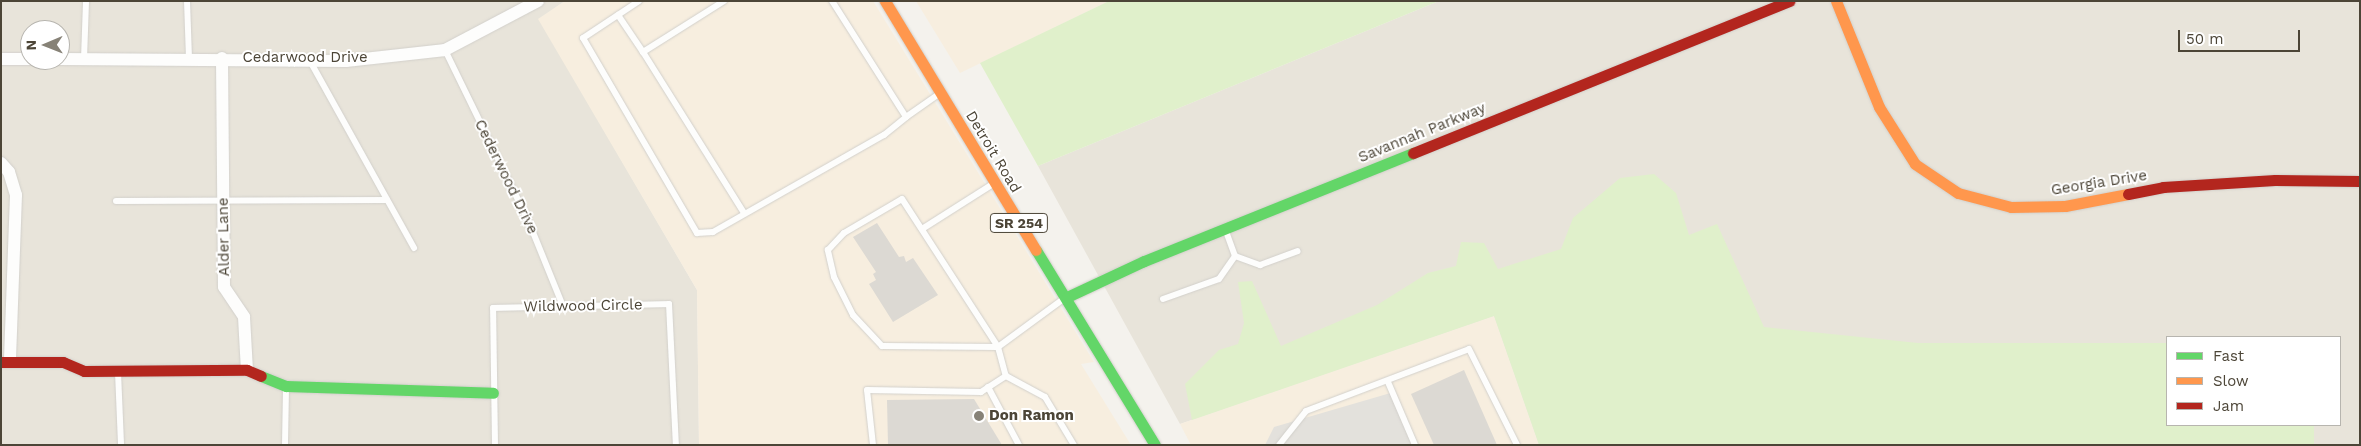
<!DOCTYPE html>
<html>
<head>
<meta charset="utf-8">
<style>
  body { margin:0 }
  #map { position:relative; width:2361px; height:446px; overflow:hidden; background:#f4f2ed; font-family:"Work Sans",sans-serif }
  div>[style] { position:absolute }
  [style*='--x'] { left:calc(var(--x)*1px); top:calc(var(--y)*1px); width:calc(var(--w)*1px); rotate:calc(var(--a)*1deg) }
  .residential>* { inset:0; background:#e8e4da }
  .commercial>* { inset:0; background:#f7eedf }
  .green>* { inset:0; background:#e0f0cb }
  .parking>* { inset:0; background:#e3e1dc }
  .building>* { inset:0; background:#dcd9d3 }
  .roads { filter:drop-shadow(0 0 1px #d2d0cb) drop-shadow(0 0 1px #d2d0cb) }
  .lane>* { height:6px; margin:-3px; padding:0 3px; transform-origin:3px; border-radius:3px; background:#fdfdfc }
  .street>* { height:12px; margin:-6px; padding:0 6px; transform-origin:6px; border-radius:6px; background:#fdfdfc }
  .fast>* { height:11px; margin:-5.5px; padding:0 5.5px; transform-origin:5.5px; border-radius:5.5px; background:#63d668 }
  .slow>* { height:11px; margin:-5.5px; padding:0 5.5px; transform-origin:5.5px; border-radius:5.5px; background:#ff974d }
  .jam>* { height:11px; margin:-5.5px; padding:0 5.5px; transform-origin:5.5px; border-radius:5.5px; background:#b3261e }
  .dots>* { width:14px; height:14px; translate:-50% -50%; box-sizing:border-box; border:2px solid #fff; border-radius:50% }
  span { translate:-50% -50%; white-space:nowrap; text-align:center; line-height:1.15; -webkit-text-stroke:4px #fff; paint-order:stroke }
  .shield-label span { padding:1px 4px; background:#fff; border:1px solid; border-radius:4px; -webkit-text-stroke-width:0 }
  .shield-label { font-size:14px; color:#4c4537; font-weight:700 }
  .street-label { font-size:15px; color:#4c4537 }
  .poi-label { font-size:15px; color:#4c4537; font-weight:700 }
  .left { translate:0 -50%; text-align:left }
  .frame { position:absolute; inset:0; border:2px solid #4c4537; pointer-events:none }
  .legend { position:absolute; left:2166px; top:336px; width:175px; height:90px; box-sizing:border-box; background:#fff; border:1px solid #b7b5af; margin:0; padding:6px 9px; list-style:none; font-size:15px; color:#4c4537 }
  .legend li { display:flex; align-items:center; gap:10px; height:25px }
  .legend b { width:25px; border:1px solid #b7b5af }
  .north { position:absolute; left:20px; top:20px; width:50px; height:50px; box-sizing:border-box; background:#fff; border:1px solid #b7b5af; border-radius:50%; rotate:269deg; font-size:14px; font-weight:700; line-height:20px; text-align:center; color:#4c4537 }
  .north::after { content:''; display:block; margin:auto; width:18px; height:22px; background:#878277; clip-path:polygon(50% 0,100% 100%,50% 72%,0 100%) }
  .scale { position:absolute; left:2178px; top:30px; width:122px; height:22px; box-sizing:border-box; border:2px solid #4c4537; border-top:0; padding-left:6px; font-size:15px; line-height:18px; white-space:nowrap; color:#4c4537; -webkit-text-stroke:4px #fff; paint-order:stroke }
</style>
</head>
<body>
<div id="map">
  <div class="residential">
    <i style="clip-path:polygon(evenodd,1px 1px,565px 1px,539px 19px,697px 290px,699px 445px,1px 445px,1px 1px,30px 30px,60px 30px,60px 60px,30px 60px,30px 30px)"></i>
    <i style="clip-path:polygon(evenodd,1439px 1px,2360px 1px,2360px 445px,1539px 445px,1494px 316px,1180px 424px,1038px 166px,1439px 1px,2167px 337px,2340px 337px,2340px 425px,2167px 425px,2167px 337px)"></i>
  </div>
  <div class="commercial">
    <i style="clip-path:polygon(565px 1px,873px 1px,1094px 362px,1081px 364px,1131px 445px,699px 445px,697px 290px,538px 19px)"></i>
    <i style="clip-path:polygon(916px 1px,1109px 1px,960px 73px)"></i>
    <i style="clip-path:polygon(1494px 316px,1539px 445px,1191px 445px,1180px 424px)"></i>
  </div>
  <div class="green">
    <i style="clip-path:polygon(1109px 1px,1439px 1px,1038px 166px,980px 63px)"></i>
    <i style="clip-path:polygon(1654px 174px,1676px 193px,1689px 235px,1717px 224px,1764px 327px,1918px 343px,2167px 343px,2167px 425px,2314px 425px,2314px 445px,1539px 445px,1494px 316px,1192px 420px,1185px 384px,1219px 350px,1238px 344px,1244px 323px,1238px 282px,1252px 281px,1281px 346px,1377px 305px,1428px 273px,1456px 266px,1461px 242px,1484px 243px,1498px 269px,1561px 249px,1573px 218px,1620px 178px)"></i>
  </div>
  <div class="parking">
    <i style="clip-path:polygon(1394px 392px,1418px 445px,1265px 445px,1274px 427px)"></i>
  </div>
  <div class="building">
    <i style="clip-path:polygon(877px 223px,899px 257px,904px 256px,906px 262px,913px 258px,938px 295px,893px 322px,869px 284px,876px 280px,873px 274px,876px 272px,853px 237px)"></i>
    <i style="clip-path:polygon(1464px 370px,1497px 445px,1434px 445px,1411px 394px)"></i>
    <i style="clip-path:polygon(974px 399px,1002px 445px,888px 445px,887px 400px)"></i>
  </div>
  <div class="roads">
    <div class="lane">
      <i style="--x:187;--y:1;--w:57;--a:88"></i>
      <i style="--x:639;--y:1;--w:67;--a:146.5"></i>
      <i style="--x:583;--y:38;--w:226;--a:59.7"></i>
      <i style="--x:697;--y:233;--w:16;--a:-4"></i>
      <i style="--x:713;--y:232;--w:197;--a:-29.6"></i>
      <i style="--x:884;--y:135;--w:28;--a:-39"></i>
      <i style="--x:906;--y:117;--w:138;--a:-122.5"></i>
      <i style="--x:724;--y:1;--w:96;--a:147.8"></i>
      <i style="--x:643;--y:52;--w:190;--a:57.9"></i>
      <i style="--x:618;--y:15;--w:45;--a:56"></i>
      <i style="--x:445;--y:50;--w:189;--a:64"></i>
      <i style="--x:528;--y:220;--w:93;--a:67.9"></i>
      <i style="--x:84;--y:59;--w:58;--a:-88"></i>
      <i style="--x:310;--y:61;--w:214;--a:60.9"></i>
      <i style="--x:906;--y:117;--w:39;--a:-35"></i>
      <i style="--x:116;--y:201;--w:271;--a:-0.2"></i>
      <i style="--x:922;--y:229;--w:84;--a:-32.4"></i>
      <i style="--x:1235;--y:256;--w:27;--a:20"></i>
      <i style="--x:1260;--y:265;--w:40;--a:-20.2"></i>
      <i style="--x:1163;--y:299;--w:59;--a:-19.7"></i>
      <i style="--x:1219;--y:279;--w:28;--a:-55"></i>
      <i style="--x:1235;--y:256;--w:29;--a:-110"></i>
      <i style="--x:1062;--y:300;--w:79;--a:143.7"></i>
      <i style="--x:998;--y:347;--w:116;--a:-179.5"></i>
      <i style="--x:882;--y:346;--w:42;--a:-133.1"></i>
      <i style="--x:853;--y:315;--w:42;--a:-116.6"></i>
      <i style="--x:834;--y:277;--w:28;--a:-103"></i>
      <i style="--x:828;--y:250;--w:23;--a:-47"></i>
      <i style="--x:844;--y:233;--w:67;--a:-30.4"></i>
      <i style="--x:902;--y:199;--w:176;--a:57"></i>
      <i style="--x:998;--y:347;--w:30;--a:75"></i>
      <i style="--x:1006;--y:376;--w:44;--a:28.3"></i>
      <i style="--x:1045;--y:397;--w:56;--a:58.9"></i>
      <i style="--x:118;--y:372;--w:73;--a:87.6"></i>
      <i style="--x:1388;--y:382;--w:69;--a:66.8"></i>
      <i style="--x:988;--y:387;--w:66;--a:61.9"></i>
      <i style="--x:285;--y:445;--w:56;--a:-89"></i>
      <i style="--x:495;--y:445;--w:137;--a:-90.8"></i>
      <i style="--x:493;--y:308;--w:176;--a:-1.3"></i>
      <i style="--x:669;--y:304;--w:141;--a:87.2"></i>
      <i style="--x:873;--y:445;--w:55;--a:-96.2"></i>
      <i style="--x:867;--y:390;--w:114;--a:1"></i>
      <i style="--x:981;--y:392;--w:30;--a:-33"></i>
      <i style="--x:1279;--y:445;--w:43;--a:-51.5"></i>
      <i style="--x:1306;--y:411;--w:174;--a:-20.8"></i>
      <i style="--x:1469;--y:349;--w:107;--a:63.4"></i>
    </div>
    <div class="street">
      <i style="--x:222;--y:58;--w:229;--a:89.5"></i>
      <i style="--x:224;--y:287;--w:36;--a:56"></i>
      <i style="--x:244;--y:317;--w:53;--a:86.8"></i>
      <i style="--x:1;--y:59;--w:29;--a:0"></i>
      <i style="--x:60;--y:59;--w:286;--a:0.4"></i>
      <i style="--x:346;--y:61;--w:100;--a:-6.3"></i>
      <i style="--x:445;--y:50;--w:105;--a:-27.8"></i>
      <i style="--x:1;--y:163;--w:12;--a:48"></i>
      <i style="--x:9;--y:172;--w:24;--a:73"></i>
      <i style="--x:16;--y:195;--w:167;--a:92.1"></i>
    </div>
    <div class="fast">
      <i style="--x:1036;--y:250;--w:228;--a:58.6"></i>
      <i style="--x:1067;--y:297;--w:85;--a:-25.1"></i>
      <i style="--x:1144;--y:261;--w:290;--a:-21.9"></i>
      <i style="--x:261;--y:376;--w:27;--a:22"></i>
      <i style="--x:286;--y:386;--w:207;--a:1.9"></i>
    </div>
    <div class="slow">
      <i style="--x:885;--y:1;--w:291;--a:58.8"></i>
      <i style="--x:1836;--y:1;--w:114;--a:67.9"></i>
      <i style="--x:1879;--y:107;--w:67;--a:57.7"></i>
      <i style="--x:1915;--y:164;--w:52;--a:34"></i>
      <i style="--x:1958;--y:193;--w:55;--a:14.8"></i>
      <i style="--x:2011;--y:207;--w:54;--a:-1.1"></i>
      <i style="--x:2065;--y:206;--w:64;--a:-10.8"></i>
    </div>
    <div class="jam">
      <i style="--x:1413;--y:153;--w:406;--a:-22"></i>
      <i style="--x:2128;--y:194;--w:36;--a:-11"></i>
      <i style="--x:2163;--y:187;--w:112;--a:-3.6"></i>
      <i style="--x:2275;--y:180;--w:85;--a:0.7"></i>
      <i style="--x:1;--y:362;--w:62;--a:0"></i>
      <i style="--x:63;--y:362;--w:23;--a:23"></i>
      <i style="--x:84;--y:371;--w:163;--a:-0.4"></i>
      <i style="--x:247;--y:370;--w:15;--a:23"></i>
    </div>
  </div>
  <div class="dots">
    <i style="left:979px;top:416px;background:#878277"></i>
  </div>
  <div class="shield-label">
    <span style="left:1019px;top:223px">SR 254</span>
  </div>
  <div class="street-label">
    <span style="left:305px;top:58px">Cedarwood Drive</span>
    <span style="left:1422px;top:133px;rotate:-22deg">Savannah Parkway</span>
    <span style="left:993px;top:152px;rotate:59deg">Detroit Road</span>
    <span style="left:506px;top:177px;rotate:64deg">Cederwood Drive</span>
    <span style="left:2099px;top:183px;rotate:-9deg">Georgia Drive</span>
    <span style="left:224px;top:237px;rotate:-91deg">Alder Lane</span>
    <span style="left:583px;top:306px;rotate:-1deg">Wildwood Circle</span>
  </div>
  <div class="poi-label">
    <span class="left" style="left:989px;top:416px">Don Ramon</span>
  </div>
  <div class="frame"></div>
  <ul class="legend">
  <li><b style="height:6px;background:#63d668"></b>Fast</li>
  <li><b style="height:6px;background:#ff974d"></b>Slow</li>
  <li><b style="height:6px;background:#b3261e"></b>Jam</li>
  </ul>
  <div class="north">N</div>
  <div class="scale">50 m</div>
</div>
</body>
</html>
